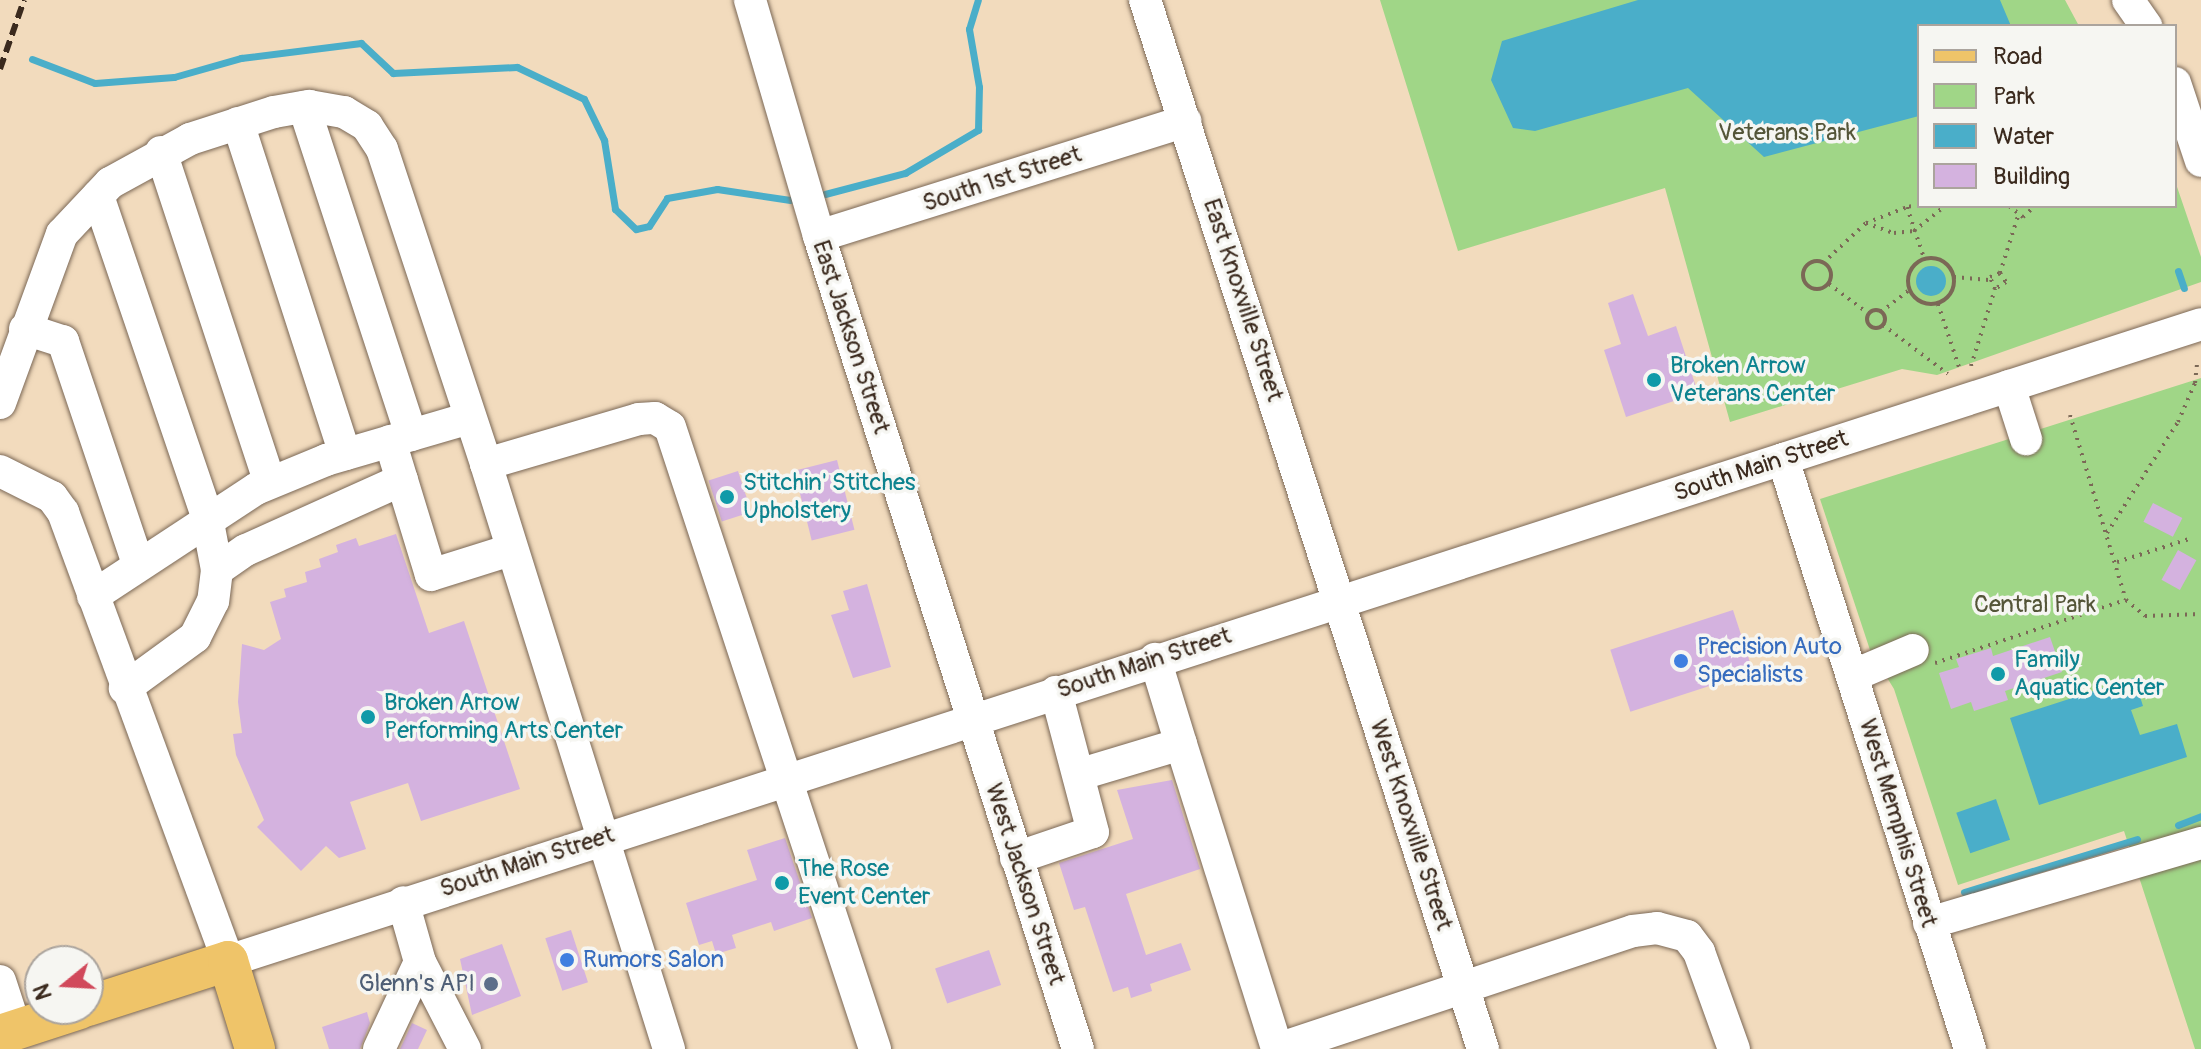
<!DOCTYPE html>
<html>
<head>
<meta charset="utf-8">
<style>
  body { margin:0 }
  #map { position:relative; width:2201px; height:1049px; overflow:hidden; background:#f2dbbd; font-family:Pangolin,sans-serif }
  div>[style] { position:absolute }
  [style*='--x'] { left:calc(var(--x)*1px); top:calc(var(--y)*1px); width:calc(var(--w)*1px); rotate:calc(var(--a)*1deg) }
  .green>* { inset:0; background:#a0d687 }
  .water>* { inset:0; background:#4aaec9; transform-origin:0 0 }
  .round { border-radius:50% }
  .stream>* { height:7px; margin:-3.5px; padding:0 3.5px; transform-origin:3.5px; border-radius:3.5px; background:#4aaec9 }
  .building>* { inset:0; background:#d4b2df; transform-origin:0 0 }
  .path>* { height:4px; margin-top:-2px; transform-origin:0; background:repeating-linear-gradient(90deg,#7b6856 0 2px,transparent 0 8px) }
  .path>.ring { margin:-2px; padding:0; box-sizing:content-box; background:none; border:4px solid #7b6856; border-radius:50% }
  .roads { filter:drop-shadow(0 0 2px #7b6856) drop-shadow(0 0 2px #7b6856) }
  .minor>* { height:32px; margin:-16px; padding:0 16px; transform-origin:16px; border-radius:16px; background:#fff }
  .major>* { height:40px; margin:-20px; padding:0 20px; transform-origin:20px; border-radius:20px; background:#efc469 }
  .rail>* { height:6px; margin-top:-3px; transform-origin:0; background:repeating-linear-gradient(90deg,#3b2a1e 0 12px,transparent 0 18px) }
  .dots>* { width:22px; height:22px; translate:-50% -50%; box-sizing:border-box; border:4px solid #f6f6f2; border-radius:50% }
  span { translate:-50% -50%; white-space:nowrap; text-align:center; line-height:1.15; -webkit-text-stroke:7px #f6f6f2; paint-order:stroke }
  .park-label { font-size:24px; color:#545538 }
  .street-label { font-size:24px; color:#3b2a1e }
  .culture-label { font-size:24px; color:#0d838f }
  .left { translate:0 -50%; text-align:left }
  .shop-label { font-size:24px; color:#366cbe }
  .service-label { font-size:24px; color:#4e5e75 }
  .right { translate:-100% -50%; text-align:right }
  .legend { position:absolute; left:1917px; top:24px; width:260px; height:184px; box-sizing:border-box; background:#f6f6f2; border:2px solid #aba49d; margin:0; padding:10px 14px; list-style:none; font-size:24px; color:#3b2a1e }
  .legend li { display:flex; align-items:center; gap:16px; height:40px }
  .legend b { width:40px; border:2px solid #aba49d }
  .north { position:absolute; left:24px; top:945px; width:80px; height:80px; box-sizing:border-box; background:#f6f6f2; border:2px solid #aba49d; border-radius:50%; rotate:252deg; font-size:22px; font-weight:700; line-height:32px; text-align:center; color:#3b2a1e }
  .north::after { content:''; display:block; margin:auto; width:28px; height:36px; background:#d1495b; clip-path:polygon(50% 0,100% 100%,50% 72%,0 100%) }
</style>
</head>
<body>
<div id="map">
  <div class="green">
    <i style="clip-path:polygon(1380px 0,2065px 0,2079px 26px,1919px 26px,1919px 206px,2175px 206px,2175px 181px,2201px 257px,2201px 282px,1937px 375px,1902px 369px,1730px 422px,1665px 188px,1458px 251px)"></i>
    <i style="clip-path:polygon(2201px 378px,2201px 1049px,2195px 1049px,2124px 831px,1958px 885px,1894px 689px,1870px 650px,1820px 499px)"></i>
  </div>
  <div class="water">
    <i style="clip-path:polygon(1638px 0,2000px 0,2011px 26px,1919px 26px,1919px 116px,1764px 157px,1688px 88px,1535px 131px,1513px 128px,1491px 80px,1502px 41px)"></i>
    <i class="round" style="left:1916px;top:266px;width:30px;height:30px"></i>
    <i style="clip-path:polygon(2134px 678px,2143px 706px,2131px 710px,2140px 735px,2177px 724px,2187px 757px,2039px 805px,2010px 718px)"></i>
    <i style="left:1996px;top:799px;width:43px;height:42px;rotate:71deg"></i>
  </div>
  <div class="stream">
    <i style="--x:32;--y:59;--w:67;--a:20.9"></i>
    <i style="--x:95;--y:83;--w:79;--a:-4.3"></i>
    <i style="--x:174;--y:77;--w:70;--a:-15.8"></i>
    <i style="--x:241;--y:58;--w:121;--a:-7.1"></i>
    <i style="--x:361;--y:43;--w:44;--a:43.2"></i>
    <i style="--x:393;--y:73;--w:124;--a:-2.8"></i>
    <i style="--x:517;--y:67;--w:74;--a:25.5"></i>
    <i style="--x:584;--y:99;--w:46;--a:64"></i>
    <i style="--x:604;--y:140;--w:70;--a:80.9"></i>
    <i style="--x:615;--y:209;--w:29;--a:44"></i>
    <i style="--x:636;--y:229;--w:13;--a:-13"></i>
    <i style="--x:649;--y:226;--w:33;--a:-57"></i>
    <i style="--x:667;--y:198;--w:51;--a:-10.2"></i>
    <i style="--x:717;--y:189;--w:74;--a:8.6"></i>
    <i style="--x:825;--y:194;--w:83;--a:-14.7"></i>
    <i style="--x:905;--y:173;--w:85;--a:-30.5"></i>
    <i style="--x:978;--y:130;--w:43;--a:-88.7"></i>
    <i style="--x:979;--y:87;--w:59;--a:-99.8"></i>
    <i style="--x:969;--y:29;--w:30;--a:-73"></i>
    <i style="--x:2178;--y:271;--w:18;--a:71"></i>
    <i style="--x:2178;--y:825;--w:25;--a:-21"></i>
    <i style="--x:1964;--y:892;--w:181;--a:-17"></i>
  </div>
  <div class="building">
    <i style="clip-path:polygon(1633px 294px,1648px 336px,1676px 326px,1698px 393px,1626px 417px,1604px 350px,1621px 344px,1608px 303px)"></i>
    <i style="left:837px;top:460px;width:72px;height:44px;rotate:76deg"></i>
    <i style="left:738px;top:471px;width:43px;height:31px;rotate:72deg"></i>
    <i style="left:2153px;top:503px;width:33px;height:21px;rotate:27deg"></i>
    <i style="clip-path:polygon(396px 534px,429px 633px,464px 621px,520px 789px,421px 821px,408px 783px,350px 802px,366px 849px,339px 858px,326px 846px,301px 871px,257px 827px,264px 820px,236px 755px,233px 734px,242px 733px,238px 702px,242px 644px,264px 650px,281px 639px,270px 602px,286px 597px,284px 589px,307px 582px,305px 572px,321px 567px,319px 559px,338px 552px,336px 545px,356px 538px,359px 546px)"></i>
    <i style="left:2178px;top:550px;width:21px;height:34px;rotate:29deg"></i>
    <i style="clip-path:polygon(867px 584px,891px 667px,853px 678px,831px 615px,849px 610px,843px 591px)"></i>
    <i style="left:1733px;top:610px;width:65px;height:129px;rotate:72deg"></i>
    <i style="clip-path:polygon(2050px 637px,2062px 672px,2005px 691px,2008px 700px,1974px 711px,1971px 702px,1951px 709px,1939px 673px,1959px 667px,1956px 659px,1991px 648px,1993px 656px)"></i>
    <i style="clip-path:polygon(1172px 780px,1200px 869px,1126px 894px,1146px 955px,1181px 943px,1191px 970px,1150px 984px,1152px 991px,1131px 998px,1128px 987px,1113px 992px,1085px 907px,1074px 910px,1059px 863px,1133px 839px,1117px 790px)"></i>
    <i style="clip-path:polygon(785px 838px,812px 918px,774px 931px,771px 922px,732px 935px,736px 948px,716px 954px,712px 941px,699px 945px,686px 903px,757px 880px,747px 850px)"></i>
    <i style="left:571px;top:930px;width:55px;height:27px;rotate:72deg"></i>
    <i style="clip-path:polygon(502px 944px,521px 996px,472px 1015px,460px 959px)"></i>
    <i style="left:989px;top:950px;width:37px;height:57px;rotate:71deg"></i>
    <i style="clip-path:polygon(367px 1012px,370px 1023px,360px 1049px,329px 1049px,322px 1027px)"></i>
    <i style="clip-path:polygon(412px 1023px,427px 1030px,418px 1049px,400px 1049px)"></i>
  </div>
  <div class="path">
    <i style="--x:1919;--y:205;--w:12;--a:171"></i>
    <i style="--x:1907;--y:207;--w:54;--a:71.6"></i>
    <i style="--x:2009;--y:206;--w:18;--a:38"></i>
    <i style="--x:2023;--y:217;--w:16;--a:-43"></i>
    <i style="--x:1866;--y:223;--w:30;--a:20"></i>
    <i style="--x:1894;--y:233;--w:20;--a:-6"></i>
    <i style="--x:1914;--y:231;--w:40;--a:-39"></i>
    <i class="ring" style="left:1908px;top:258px;width:42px;height:42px"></i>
    <i class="ring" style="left:1803px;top:261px;width:24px;height:24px"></i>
    <i style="--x:1823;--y:263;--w:59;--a:-42.9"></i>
    <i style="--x:1866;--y:223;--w:44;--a:-21.3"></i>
    <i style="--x:2000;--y:273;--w:11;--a:56"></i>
    <i style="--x:2006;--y:282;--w:13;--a:148"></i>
    <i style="--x:1995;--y:289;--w:13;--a:-113"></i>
    <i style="--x:1990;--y:277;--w:11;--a:-22"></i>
    <i style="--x:2000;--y:273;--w:60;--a:-72.5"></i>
    <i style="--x:1954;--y:277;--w:35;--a:5"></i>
    <i style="--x:1829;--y:284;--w:50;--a:36.9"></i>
    <i style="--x:1938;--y:304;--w:70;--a:71.6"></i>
    <i class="ring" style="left:1867px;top:310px;width:14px;height:14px"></i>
    <i style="--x:1881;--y:312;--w:37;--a:-38"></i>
    <i style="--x:1883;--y:325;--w:81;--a:37"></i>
    <i style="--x:1971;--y:366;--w:81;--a:-72.7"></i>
    <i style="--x:2070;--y:415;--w:193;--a:73.2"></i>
    <i style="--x:2126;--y:600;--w:25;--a:40"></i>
    <i style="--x:2145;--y:616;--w:56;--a:-2"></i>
    <i style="--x:2107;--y:533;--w:132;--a:-57.4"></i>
    <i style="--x:2178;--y:422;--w:43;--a:-66.4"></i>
    <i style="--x:2195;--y:383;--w:19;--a:-84"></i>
    <i style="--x:2117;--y:562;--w:79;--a:-17.7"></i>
    <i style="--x:1935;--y:663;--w:201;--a:-18.3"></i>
  </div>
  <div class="roads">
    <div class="minor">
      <i style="--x:750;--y:0;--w:246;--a:73.7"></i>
      <i style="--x:819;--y:236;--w:853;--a:72.33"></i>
      <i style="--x:1145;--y:0;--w:1102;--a:72.14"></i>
      <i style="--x:2128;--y:0;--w:32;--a:55"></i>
      <i style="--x:2175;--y:83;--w:82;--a:71.6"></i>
      <i style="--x:304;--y:107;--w:345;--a:71.9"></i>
      <i style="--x:238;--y:123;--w:348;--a:72.1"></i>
      <i style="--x:161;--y:152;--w:348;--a:71.8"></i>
      <i style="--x:98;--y:196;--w:339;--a:71.2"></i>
      <i style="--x:207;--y:517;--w:54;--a:79.3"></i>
      <i style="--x:217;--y:570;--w:31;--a:97"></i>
      <i style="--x:213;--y:601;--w:40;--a:116.6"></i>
      <i style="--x:195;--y:637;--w:87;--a:143.9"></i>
      <i style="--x:819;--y:236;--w:384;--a:-17.4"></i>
      <i style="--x:25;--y:329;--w:40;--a:18"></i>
      <i style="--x:63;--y:341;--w:235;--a:71.4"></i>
      <i style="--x:2009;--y:386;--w:56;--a:72.2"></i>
      <i style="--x:0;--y:403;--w:180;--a:-69.9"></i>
      <i style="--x:62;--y:234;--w:70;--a:-46.7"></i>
      <i style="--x:110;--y:183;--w:91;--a:-28.8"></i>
      <i style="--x:190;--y:139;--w:88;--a:-17.8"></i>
      <i style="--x:274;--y:112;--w:36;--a:-10"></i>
      <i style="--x:309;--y:106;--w:36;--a:10"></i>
      <i style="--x:344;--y:112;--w:27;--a:31"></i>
      <i style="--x:367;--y:126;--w:27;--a:57"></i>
      <i style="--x:382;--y:149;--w:332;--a:71.7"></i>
      <i style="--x:486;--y:464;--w:613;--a:72.63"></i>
      <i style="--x:390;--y:441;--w:140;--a:73"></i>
      <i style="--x:431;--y:575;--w:84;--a:-17.4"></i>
      <i style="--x:1783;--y:459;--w:619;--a:72.41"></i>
      <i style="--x:486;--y:464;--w:159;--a:-16.4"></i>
      <i style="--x:639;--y:419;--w:16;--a:-4"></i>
      <i style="--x:655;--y:418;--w:17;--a:31"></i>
      <i style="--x:670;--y:427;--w:655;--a:71.76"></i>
      <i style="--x:0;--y:471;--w:58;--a:26.6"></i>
      <i style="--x:52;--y:497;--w:19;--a:54"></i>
      <i style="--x:63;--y:512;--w:478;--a:69.8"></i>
      <i style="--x:228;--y:961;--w:2073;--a:-17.89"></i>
      <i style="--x:217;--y:570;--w:35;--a:-35"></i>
      <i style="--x:246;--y:550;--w:171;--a:-24.2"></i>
      <i style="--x:93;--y:596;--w:195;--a:-33.3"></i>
      <i style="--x:256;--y:489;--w:76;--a:-22.5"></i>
      <i style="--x:326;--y:460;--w:150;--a:-16.3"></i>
      <i style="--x:1852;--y:676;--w:66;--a:-23.1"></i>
      <i style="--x:1181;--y:744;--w:320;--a:72.5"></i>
      <i style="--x:1081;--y:774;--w:104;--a:-16.7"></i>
      <i style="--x:1181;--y:744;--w:89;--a:-107"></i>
      <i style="--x:1016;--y:858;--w:81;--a:-18.7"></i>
      <i style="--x:1093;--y:832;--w:145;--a:-104.8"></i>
      <i style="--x:1929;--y:923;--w:284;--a:-16.4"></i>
      <i style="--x:420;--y:962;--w:98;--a:62.7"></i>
      <i style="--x:0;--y:981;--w:52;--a:71.9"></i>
      <i style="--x:379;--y:1049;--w:96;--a:-64.8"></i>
      <i style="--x:420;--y:962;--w:62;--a:-105.8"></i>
      <i style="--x:1278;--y:1049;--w:374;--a:-18.4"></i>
      <i style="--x:1633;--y:931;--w:24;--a:-7"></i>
      <i style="--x:1657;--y:928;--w:31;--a:15"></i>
      <i style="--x:1687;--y:936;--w:20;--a:53"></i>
      <i style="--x:1699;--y:952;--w:103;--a:70.2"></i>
    </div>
    <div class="major">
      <i style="--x:88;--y:1006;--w:147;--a:-17.8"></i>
      <i style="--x:228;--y:961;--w:92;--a:72.9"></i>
      <i style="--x:0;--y:1035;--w:84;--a:-18"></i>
    </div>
  </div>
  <div class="rail">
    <i style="--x:0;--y:69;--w:73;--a:-70.8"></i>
  </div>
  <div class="dots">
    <i style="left:1654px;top:380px;background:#0f9aa8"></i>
    <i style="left:727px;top:497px;background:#0f9aa8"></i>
    <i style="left:1681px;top:661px;background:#3f7fe0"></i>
    <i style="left:1998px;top:674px;background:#0f9aa8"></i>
    <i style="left:368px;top:717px;background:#0f9aa8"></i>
    <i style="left:782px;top:883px;background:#0f9aa8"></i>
    <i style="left:567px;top:960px;background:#3f7fe0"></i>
    <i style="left:491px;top:984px;background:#5c6f8a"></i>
  </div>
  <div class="park-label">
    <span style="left:1787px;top:133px">Veterans Park</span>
    <span style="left:2035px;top:605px">Central Park</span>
  </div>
  <div class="street-label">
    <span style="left:1002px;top:179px;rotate:-18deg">South 1st Street</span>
    <span style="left:1243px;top:300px;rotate:72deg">East Knoxville Street</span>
    <span style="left:851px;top:337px;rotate:72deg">East Jackson Street</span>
    <span style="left:1761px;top:466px;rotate:-18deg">South Main Street</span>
    <span style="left:1144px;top:663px;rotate:-18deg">South Main Street</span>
    <span style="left:1898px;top:823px;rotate:73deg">West Memphis Street</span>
    <span style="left:1411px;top:825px;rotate:72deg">West Knoxville Street</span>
    <span style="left:527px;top:862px;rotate:-18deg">South Main Street</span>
    <span style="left:1025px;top:884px;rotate:72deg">West Jackson Street</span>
  </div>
  <div class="culture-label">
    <span class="left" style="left:1670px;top:380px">Broken Arrow<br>Veterans Center</span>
    <span class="left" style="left:743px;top:497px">Stitchin' Stitches<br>Upholstery</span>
    <span class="left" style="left:2014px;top:674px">Family<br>Aquatic Center</span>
    <span class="left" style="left:384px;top:717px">Broken Arrow<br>Performing Arts Center</span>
    <span class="left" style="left:798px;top:883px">The Rose<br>Event Center</span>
  </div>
  <div class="shop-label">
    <span class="left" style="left:1697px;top:661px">Precision Auto<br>Specialists</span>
    <span class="left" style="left:583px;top:960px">Rumors Salon</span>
  </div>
  <div class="service-label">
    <span class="right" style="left:475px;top:984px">Glenn's API</span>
  </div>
  <ul class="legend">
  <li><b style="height:10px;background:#efc469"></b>Road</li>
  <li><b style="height:22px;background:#a0d687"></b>Park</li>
  <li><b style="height:22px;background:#4aaec9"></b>Water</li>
  <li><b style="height:22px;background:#d4b2df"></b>Building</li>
  </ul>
  <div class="north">N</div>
</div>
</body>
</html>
